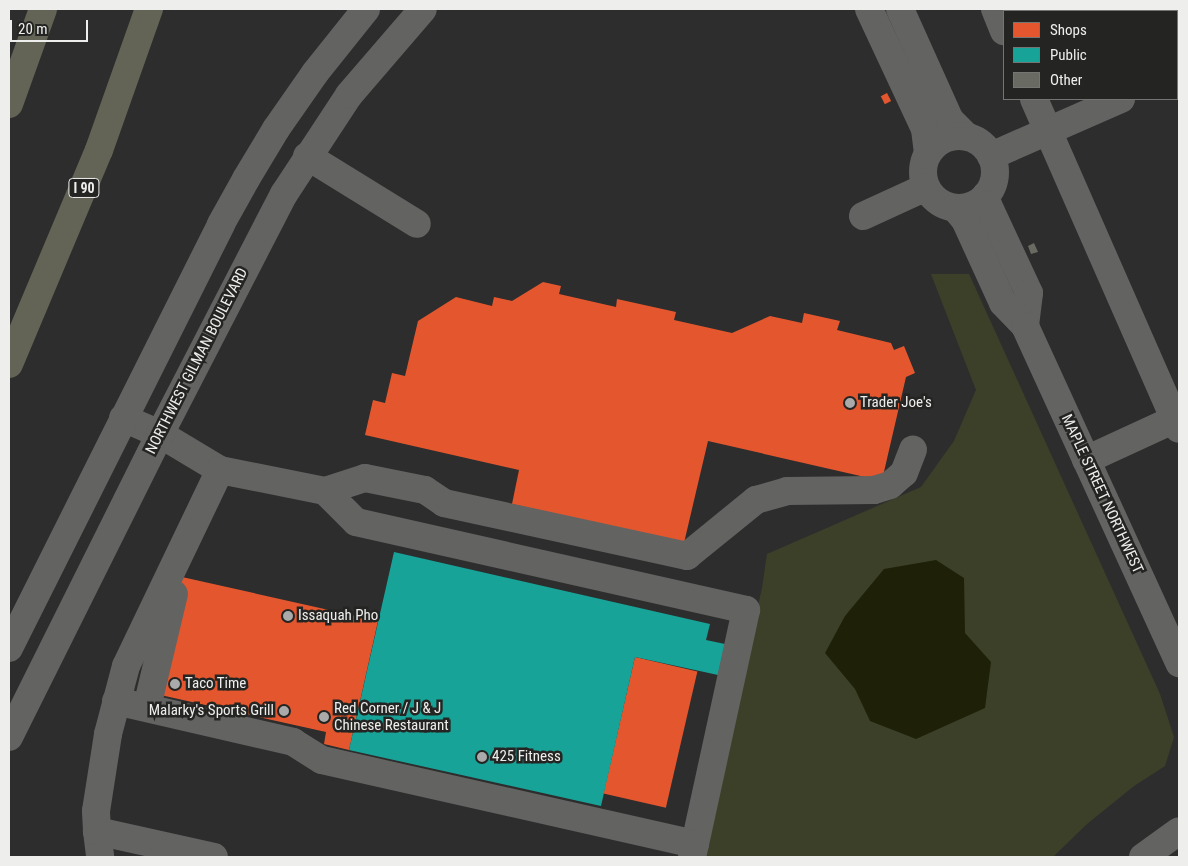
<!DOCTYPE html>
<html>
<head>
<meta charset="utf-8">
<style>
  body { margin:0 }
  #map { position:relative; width:1188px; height:866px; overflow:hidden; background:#2d2d2d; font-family:"Roboto Condensed",sans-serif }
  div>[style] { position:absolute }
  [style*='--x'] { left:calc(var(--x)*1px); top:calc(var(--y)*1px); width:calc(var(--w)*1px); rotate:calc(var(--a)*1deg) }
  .green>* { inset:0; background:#3d4029 }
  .water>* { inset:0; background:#1e2107 }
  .shops>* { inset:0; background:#e4572e; transform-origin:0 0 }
  .public>* { inset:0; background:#17a398 }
  .building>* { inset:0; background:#696a62 }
  .minor>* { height:28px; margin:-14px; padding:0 14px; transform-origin:14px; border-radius:14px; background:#636362 }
  .minor>.ring { margin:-14px; padding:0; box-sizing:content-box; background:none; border:28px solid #636362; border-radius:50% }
  .highway>* { height:28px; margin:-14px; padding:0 14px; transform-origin:14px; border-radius:14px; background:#636456 }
  .dots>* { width:14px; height:14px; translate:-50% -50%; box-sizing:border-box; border:2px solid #242422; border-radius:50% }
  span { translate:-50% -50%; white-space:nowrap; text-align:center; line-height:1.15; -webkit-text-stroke:5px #242422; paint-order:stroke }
  .shield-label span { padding:1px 4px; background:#242422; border:1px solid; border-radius:4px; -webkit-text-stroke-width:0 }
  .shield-label { font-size:14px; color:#eeeeed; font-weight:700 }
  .street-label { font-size:15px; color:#eeeeed }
  .poi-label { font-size:15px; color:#eeeeed }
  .left { translate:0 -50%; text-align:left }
  .right { translate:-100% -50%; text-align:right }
  .frame { position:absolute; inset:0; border:10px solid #eeeeed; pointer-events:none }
  .legend { position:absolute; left:1003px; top:10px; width:175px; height:90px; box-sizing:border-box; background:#242422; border:1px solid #757573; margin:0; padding:6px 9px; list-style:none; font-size:15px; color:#eeeeed }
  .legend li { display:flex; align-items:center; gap:10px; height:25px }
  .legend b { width:25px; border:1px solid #757573 }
  .scale { position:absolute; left:10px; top:20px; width:78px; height:22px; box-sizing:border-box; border:2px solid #eeeeed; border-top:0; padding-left:6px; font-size:15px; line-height:18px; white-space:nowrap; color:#eeeeed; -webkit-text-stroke:4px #242422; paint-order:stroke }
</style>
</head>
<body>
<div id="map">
  <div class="green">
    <i style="clip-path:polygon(931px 274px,969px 274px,1160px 694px,1174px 737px,1165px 766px,1134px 786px,1087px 824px,1053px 857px,701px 857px,762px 588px,767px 554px,921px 487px,954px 441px,976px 390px)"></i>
  </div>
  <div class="water">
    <i style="clip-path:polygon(936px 560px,964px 578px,965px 633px,991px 662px,985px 708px,916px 739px,870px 721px,855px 689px,825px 653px,845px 616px,884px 569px)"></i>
  </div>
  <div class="shops">
    <i style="left:887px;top:93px;width:9px;height:7px;rotate:63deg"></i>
    <i style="clip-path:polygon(543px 282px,561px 286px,559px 294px,616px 307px,617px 299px,676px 312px,674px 320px,732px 333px,770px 316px,802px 323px,804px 313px,840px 321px,837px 330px,891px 343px,894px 350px,904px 346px,915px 373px,906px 377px,883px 476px,878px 480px,708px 441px,684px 543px,512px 504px,519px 470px,365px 435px,373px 400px,385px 403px,392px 373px,405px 376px,418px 321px,456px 297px,492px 306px,494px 297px,512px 301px)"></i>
    <i style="clip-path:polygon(182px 577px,378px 621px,349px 750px,324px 744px,326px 732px,156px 694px)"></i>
    <i style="left:635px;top:657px;width:64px;height:140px;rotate:13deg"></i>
  </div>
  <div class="public">
    <i style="clip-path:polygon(394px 552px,710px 624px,706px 640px,725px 644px,718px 675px,635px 657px,601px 806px,349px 750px)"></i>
  </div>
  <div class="building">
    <i style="clip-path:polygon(1034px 243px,1038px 252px,1031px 254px,1028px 246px)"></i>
  </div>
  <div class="minor">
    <i style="--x:869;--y:9;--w:132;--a:65"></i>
    <i style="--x:925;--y:129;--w:23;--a:83"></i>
    <i style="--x:900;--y:9;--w:122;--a:65.8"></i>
    <i style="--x:950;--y:120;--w:23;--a:45"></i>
    <i style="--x:995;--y:9;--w:24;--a:68"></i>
    <i style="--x:1177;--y:74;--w:2;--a:-27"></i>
    <i style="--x:1034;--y:99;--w:360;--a:66.3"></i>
    <i class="ring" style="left:923px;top:136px;width:44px;height:44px"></i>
    <i style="--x:307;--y:156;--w:129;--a:31.7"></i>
    <i style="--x:991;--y:156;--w:142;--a:-23.7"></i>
    <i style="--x:986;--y:195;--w:10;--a:79"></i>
    <i style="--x:988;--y:205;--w:97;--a:65"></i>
    <i style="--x:1029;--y:293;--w:33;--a:97"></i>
    <i style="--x:955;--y:208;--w:16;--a:50"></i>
    <i style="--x:965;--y:220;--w:91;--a:65.4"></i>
    <i style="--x:1003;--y:303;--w:32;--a:46"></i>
    <i style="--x:1025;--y:326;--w:371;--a:65.4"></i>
    <i style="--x:863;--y:216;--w:69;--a:-24.7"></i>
    <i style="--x:123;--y:418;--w:40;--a:23.4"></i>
    <i style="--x:160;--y:434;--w:70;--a:31"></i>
    <i style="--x:220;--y:470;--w:107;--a:11.3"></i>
    <i style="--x:325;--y:491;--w:44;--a:45"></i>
    <i style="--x:356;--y:522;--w:400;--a:12.7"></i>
    <i style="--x:746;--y:610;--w:239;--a:102.3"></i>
    <i style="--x:1086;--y:460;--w:98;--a:-24.7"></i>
    <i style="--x:325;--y:491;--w:42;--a:-18"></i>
    <i style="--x:365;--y:478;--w:61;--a:11.3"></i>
    <i style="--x:425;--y:490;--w:23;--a:34"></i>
    <i style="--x:444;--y:503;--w:249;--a:12.3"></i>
    <i style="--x:687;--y:556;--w:89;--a:-39.1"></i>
    <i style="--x:756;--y:500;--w:32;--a:-16"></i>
    <i style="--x:787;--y:491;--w:87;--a:-0.7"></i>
    <i style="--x:874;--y:490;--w:17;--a:-17"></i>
    <i style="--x:890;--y:485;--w:18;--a:-41"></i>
    <i style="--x:904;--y:473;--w:25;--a:-69"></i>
    <i style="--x:9;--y:648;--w:474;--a:-63.4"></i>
    <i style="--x:221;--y:224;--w:51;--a:-60.9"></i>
    <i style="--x:246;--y:179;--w:58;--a:-59"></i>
    <i style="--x:276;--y:129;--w:68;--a:-55.1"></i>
    <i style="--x:315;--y:73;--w:82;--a:-51.4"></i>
    <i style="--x:116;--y:701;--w:182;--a:13"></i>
    <i style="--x:293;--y:742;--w:34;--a:32"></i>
    <i style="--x:322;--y:760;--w:382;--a:12.7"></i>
    <i style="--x:695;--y:844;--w:13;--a:103"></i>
    <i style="--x:147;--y:707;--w:116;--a:-76.6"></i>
    <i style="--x:9;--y:737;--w:339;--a:-63.5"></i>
    <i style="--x:160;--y:434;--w:270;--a:-62.7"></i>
    <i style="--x:284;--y:194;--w:118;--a:-56.7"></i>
    <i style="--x:349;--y:95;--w:113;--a:-49.3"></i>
    <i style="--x:97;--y:831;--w:26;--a:83"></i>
    <i style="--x:214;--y:857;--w:120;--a:-167.5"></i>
    <i style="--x:97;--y:831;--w:20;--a:-93"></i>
    <i style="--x:96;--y:811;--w:78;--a:-81.1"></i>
    <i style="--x:108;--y:734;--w:70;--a:-75.2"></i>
    <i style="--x:126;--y:666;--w:217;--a:-64.4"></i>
    <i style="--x:1143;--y:857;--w:44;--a:-35.8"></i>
  </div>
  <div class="highway">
    <i style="--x:9;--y:104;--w:101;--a:-70.3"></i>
    <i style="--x:9;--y:364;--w:232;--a:-67.2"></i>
    <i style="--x:99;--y:150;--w:150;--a:-70.5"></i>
  </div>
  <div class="dots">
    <i style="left:850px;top:403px;background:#aaa"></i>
    <i style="left:288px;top:616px;background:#aaa"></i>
    <i style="left:175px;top:684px;background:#aaa"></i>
    <i style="left:284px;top:711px;background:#aaa"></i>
    <i style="left:324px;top:717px;background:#aaa"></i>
    <i style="left:482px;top:757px;background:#aaa"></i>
  </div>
  <div class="shield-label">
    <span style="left:84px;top:188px">I 90</span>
  </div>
  <div class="street-label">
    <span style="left:197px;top:361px;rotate:-63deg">NORTHWEST GILMAN BOULEVARD</span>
    <span style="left:1102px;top:494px;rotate:65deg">MAPLE STREET NORTHWEST</span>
  </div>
  <div class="poi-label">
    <span class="left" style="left:860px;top:403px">Trader Joe's</span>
    <span class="left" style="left:298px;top:616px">Issaquah Pho</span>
    <span class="left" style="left:185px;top:684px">Taco Time</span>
    <span class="left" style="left:334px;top:717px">Red Corner / J &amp; J<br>Chinese Restaurant</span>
    <span class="right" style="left:274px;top:711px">Malarky's Sports Grill</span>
    <span class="left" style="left:492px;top:757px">425 Fitness</span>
  </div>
  <div class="frame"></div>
  <ul class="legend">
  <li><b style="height:14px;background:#e4572e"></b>Shops</li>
  <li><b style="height:14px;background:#17a398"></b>Public</li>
  <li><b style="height:14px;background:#696a62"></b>Other</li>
  </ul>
  <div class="scale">20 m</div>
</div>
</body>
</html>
